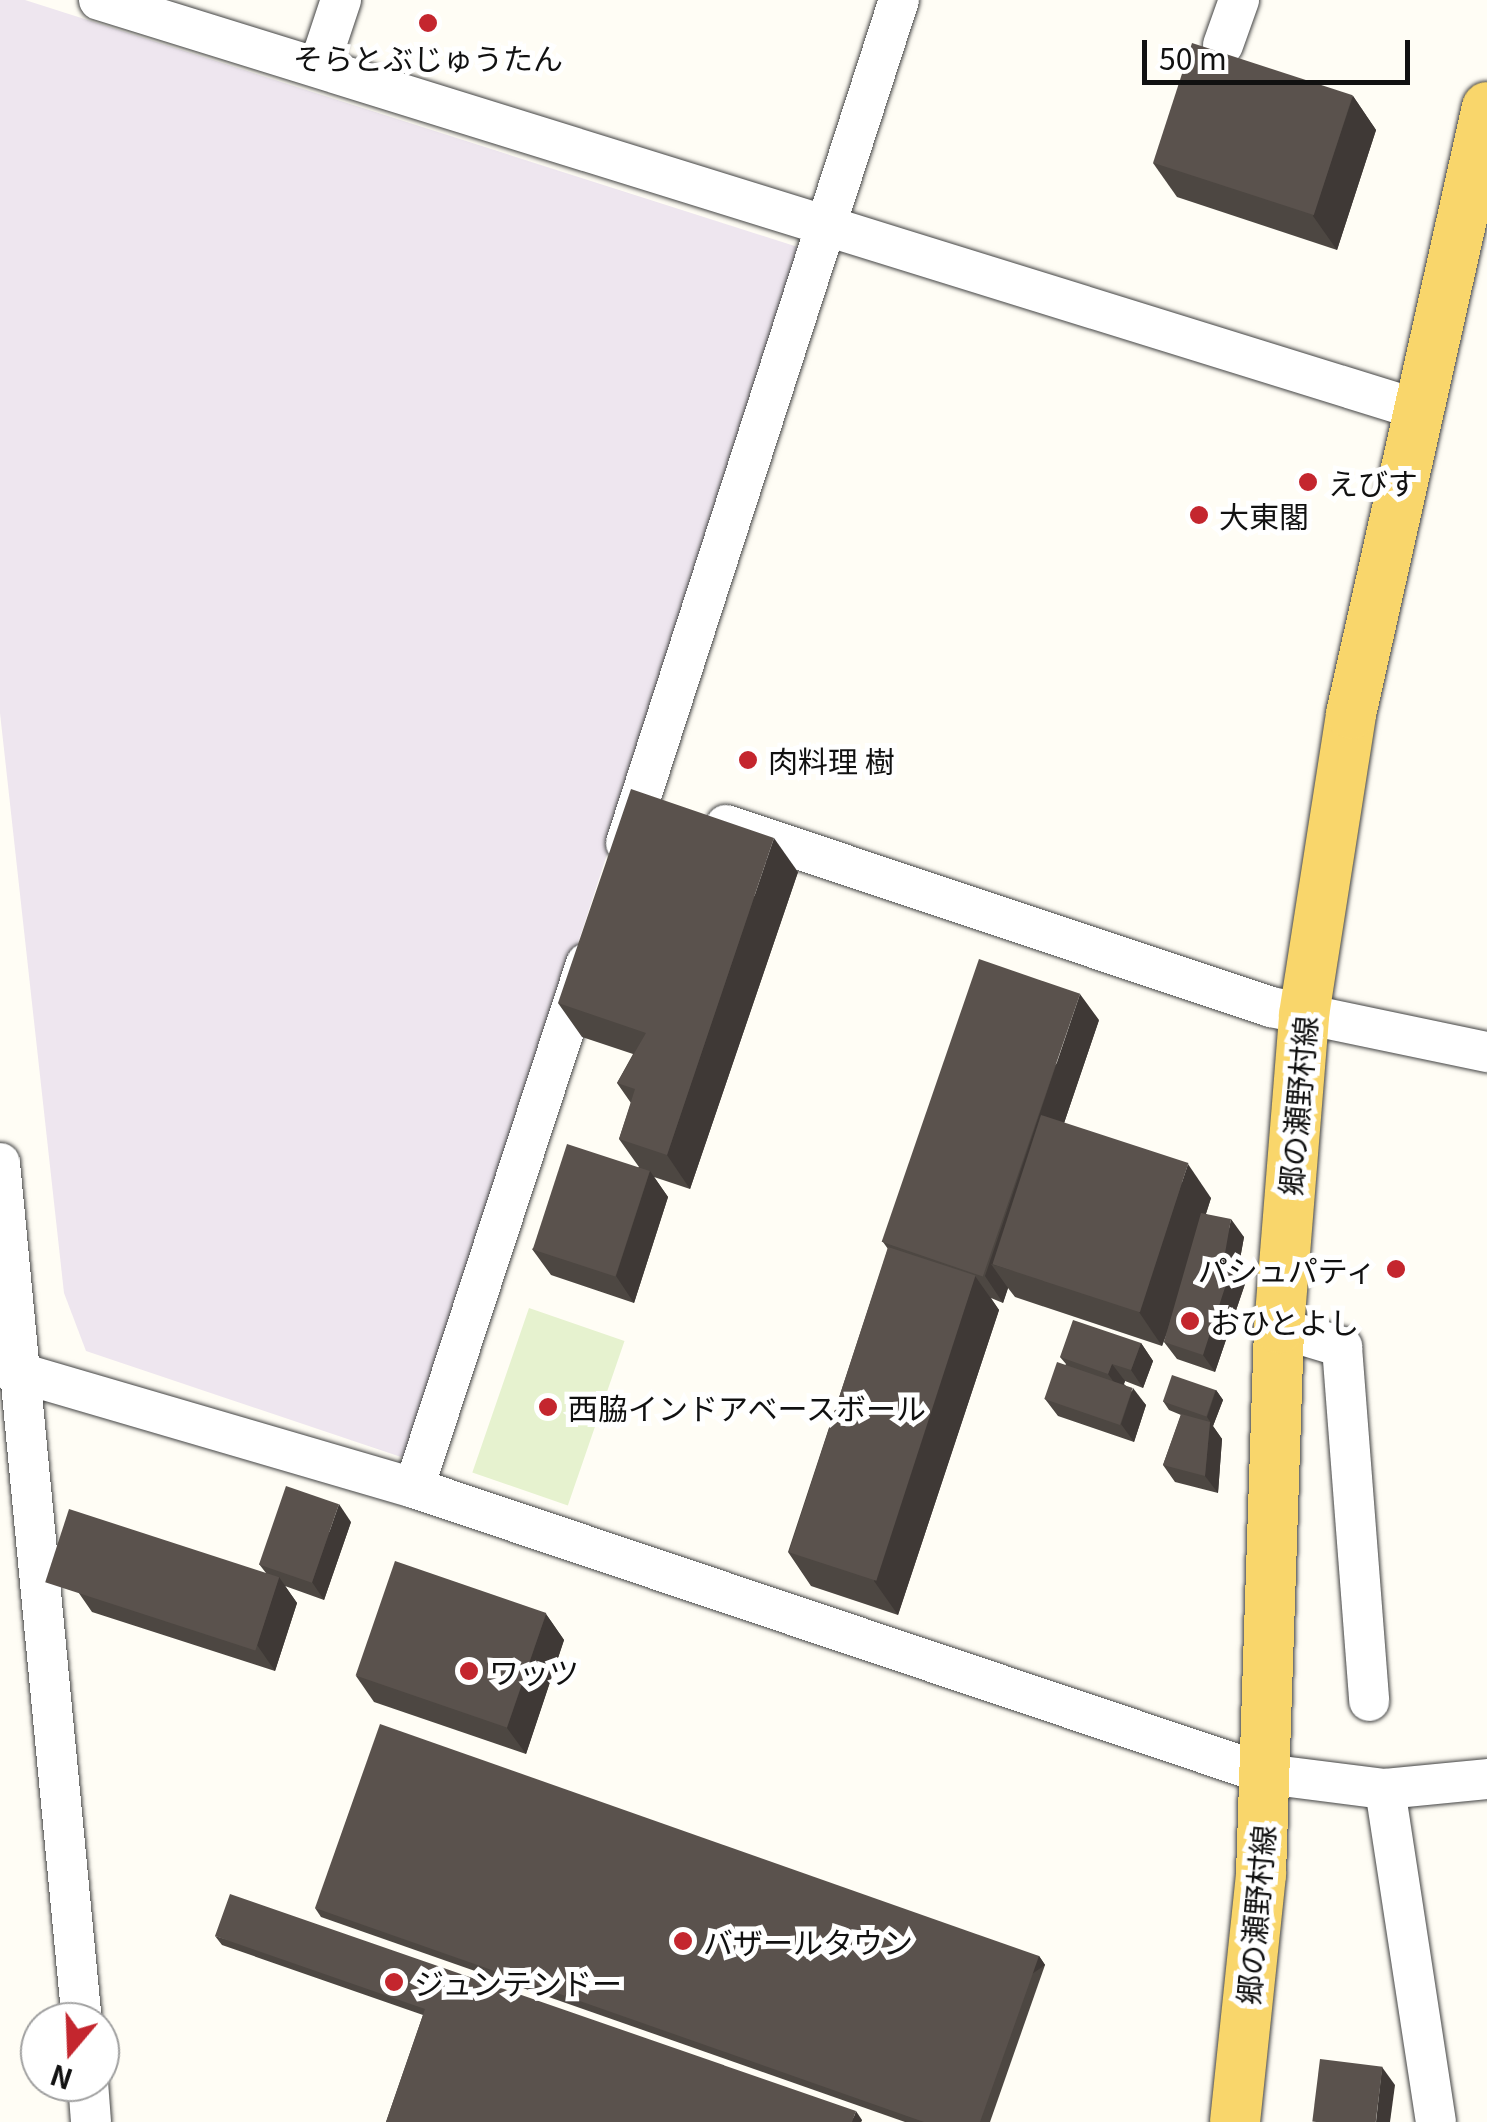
<!DOCTYPE html>
<html>
<head>
<meta charset="utf-8">
<style>
  body { margin:0 }
  #map { position:relative; width:1487px; height:2122px; overflow:hidden; background:#fffdf5; font-family:Georgia,"Noto Sans JP",serif }
  div>[style] { position:absolute }
  [style*='--x'] { left:calc(var(--x)*1px); top:calc(var(--y)*1px); width:calc(var(--w)*1px); rotate:calc(var(--a)*1deg) }
  .industrial>* { inset:0; background:#eee6ef }
  .pitch>* { inset:0; background:#e6f2cf; transform-origin:0 0 }
  .roads { filter:drop-shadow(0 0 2px #444) drop-shadow(0 0 2px #444) }
  .minor>* { height:40px; margin:-20px; padding:0 20px; transform-origin:20px; border-radius:20px; background:#fff }
  .major>* { height:50px; margin:-25px; padding:0 25px; transform-origin:25px; border-radius:25px; background:#f9d66b }
  .wall>* { inset:0; background:#4d4742 }
  .shaded-wall>* { inset:0; background:#3f3936; transform-origin:0 0 }
  .building>* { inset:0; background:#5a524d; transform-origin:0 0 }
  .dots>* { width:28px; height:28px; translate:-50% -50%; box-sizing:border-box; border:5px solid #fff; border-radius:50% }
  span { translate:-50% -50%; white-space:nowrap; text-align:center; line-height:1.15; -webkit-text-stroke:10px #fff; paint-order:stroke }
  .poi-label { font-size:30px; color:#111 }
  .left { translate:0 -50%; text-align:left }
  .right { translate:-100% -50%; text-align:right }
  .street-label { font-size:30px; color:#111 }
  .north { position:absolute; left:20px; top:2002px; width:100px; height:100px; box-sizing:border-box; background:#fff; border:2px solid #a0a0a0; border-radius:50%; rotate:199deg; font-size:28px; font-weight:700; line-height:40px; text-align:center; color:#111 }
  .north::after { content:''; display:block; margin:auto; width:35px; height:45px; background:#c4262e; clip-path:polygon(50% 0,100% 100%,50% 72%,0 100%) }
  .scale { position:absolute; left:1142px; top:40px; width:268px; height:45px; box-sizing:border-box; border:5px solid #111; border-top:0; padding-left:12px; font-size:30px; line-height:35px; white-space:nowrap; color:#111; -webkit-text-stroke:8px #fff; paint-order:stroke }
</style>
</head>
<body>
<div id="map">
  <div class="industrial">
    <i style="clip-path:polygon(0 0,25px 0,804px 249px,410px 1460px,86px 1351px,64px 1293px,0 713px)"></i>
  </div>
  <div class="pitch">
    <i style="left:529px;top:1308px;width:101px;height:174px;rotate:19deg"></i>
  </div>
  <div class="roads">
    <div class="minor">
      <i style="--x:99;--y:0;--w:1379;--a:17.25"></i>
      <i style="--x:1223;--y:45;--w:48;--a:-70.4"></i>
      <i style="--x:319;--y:66;--w:70;--a:-71.6"></i>
      <i style="--x:726;--y:825;--w:575;--a:18.47"></i>
      <i style="--x:1271;--y:1007;--w:221;--a:11.8"></i>
      <i style="--x:626;--y:843;--w:886;--a:-72.06"></i>
      <i style="--x:0;--y:1163;--w:863;--a:84.55"></i>
      <i style="--x:1279;--y:1328;--w:66;--a:16.8"></i>
      <i style="--x:1342;--y:1347;--w:355;--a:85.6"></i>
      <i style="--x:0;--y:1367;--w:431;--a:16.3"></i>
      <i style="--x:414;--y:1488;--w:899;--a:18.56"></i>
      <i style="--x:1266;--y:1774;--w:120;--a:7.2"></i>
      <i style="--x:1385;--y:1789;--w:102;--a:-5.6"></i>
      <i style="--x:414;--y:1488;--w:552;--a:-71.83"></i>
      <i style="--x:1385;--y:1789;--w:337;--a:81.3"></i>
      <i style="--x:88;--y:2082;--w:40;--a:85.7"></i>
    </div>
    <div class="major">
      <i style="--x:1235;--y:2122;--w:249;--a:-84"></i>
      <i style="--x:1261;--y:1874;--w:546;--a:-88.11"></i>
      <i style="--x:1279;--y:1328;--w:314;--a:-85.4"></i>
      <i style="--x:1304;--y:1015;--w:305;--a:-81.1"></i>
      <i style="--x:1351;--y:714;--w:622;--a:-77.37"></i>
    </div>
  </div>
  <div class="wall">
    <i style="clip-path:polygon(1353px 96px,1376px 130px,1337px 250px,1177px 197px,1153px 163px)"></i>
    <i style="clip-path:polygon(798px 872px,690px 1189px,654px 1177px,668px 1197px,634px 1303px,551px 1275px,532px 1249px,639px 1167px,619px 1139px,631px 1103px,617px 1083px,633px 1054px,582px 1037px,558px 1003px)"></i>
    <i style="clip-path:polygon(1099px 1020px,1064px 1123px,1211px 1198px,1206px 1214px,1244px 1237px,1238px 1270px,1246px 1281px,1215px 1372px,1177px 1359px,1164px 1342px,1168px 1331px,1162px 1346px,1015px 1297px,1008px 1288px,1003px 1303px,991px 1298px,999px 1310px,898px 1615px,811px 1586px,788px 1552px,888px 1249px,883px 1242px)"></i>
    <i style="clip-path:polygon(1141px 1343px,1153px 1361px,1143px 1388px,1125px 1381px,1124px 1384px,1146px 1405px,1134px 1442px,1058px 1416px,1045px 1399px,1066px 1364px,1060px 1357px)"></i>
    <i style="clip-path:polygon(1216px 1390px,1223px 1400px,1213px 1426px,1222px 1439px,1218px 1493px,1175px 1482px,1163px 1465px,1181px 1415px,1169px 1410px,1163px 1401px)"></i>
    <i style="clip-path:polygon(351px 1522px,324px 1600px,285px 1586px,297px 1603px,275px 1671px,92px 1612px,74px 1586px,266px 1573px,259px 1564px)"></i>
    <i style="clip-path:polygon(546px 1614px,564px 1640px,526px 1754px,374px 1702px,356px 1676px)"></i>
    <i style="clip-path:polygon(315px 1908px,1039px 1956px,1045px 1965px,990px 2122px,905px 2122px,321px 1917px)"></i>
    <i style="clip-path:polygon(215px 1936px,862px 2120px,861px 2122px,386px 2122px,423px 2015px,222px 1945px)"></i>
  </div>
  <div class="shaded-wall">
    <i style="clip-path:polygon(1353px 96px,1376px 130px,1337px 250px,1313px 216px)"></i>
    <i style="clip-path:polygon(774px 838px,798px 872px,690px 1189px,667px 1155px)"></i>
    <i style="clip-path:polygon(1080px 994px,1099px 1020px,1014px 1271px,991px 1264px,1008px 1288px,1003px 1303px,985px 1276px)"></i>
    <i style="clip-path:polygon(1188px 1164px,1211px 1198px,1162px 1346px,1139px 1312px)"></i>
    <i style="clip-path:polygon(650px 1171px,668px 1197px,634px 1303px,616px 1276px)"></i>
    <i style="clip-path:polygon(1231px 1219px,1244px 1237px,1238px 1270px,1246px 1281px,1215px 1372px,1203px 1355px)"></i>
    <i style="clip-path:polygon(975px 1276px,999px 1310px,898px 1615px,874px 1581px)"></i>
    <i style="clip-path:polygon(1141px 1343px,1153px 1361px,1143px 1388px,1131px 1370px)"></i>
    <i style="clip-path:polygon(1112px 1364px,1125px 1381px,1121px 1392px,1108px 1374px)"></i>
    <i style="clip-path:polygon(1133px 1388px,1146px 1405px,1134px 1442px,1121px 1424px)"></i>
    <i style="clip-path:polygon(1216px 1390px,1223px 1400px,1213px 1426px,1207px 1417px)"></i>
    <i style="clip-path:polygon(1210px 1422px,1222px 1439px,1218px 1493px,1205px 1476px)"></i>
    <i style="clip-path:polygon(339px 1504px,351px 1522px,324px 1600px,312px 1582px)"></i>
    <i style="clip-path:polygon(279px 1577px,297px 1603px,275px 1671px,257px 1645px)"></i>
    <i style="clip-path:polygon(546px 1614px,564px 1640px,526px 1754px,507px 1728px)"></i>
    <i style="left:1039px;top:1956px;width:11px;height:176px;rotate:56deg"></i>
    <i style="clip-path:polygon(1382px 2067px,1395px 2085px,1390px 2122px,1376px 2122px)"></i>
    <i style="clip-path:polygon(856px 2111px,862px 2120px,861px 2122px,852px 2122px)"></i>
  </div>
  <div class="building">
    <i style="left:1192px;top:43px;width:169px;height:126px;rotate:18deg"></i>
    <i style="clip-path:polygon(631px 789px,774px 838px,667px 1155px,619px 1139px,635px 1089px,617px 1083px,646px 1033px,558px 1003px)"></i>
    <i style="left:979px;top:959px;width:107px;height:299px;rotate:19deg"></i>
    <i style="left:1041px;top:1115px;width:155px;height:157px;rotate:18deg"></i>
    <i style="left:567px;top:1144px;width:87px;height:111px;rotate:18deg"></i>
    <i style="clip-path:polygon(1201px 1213px,1231px 1219px,1224px 1259px,1233px 1263px,1203px 1355px,1164px 1342px)"></i>
    <i style="left:888px;top:1247px;width:92px;height:321px;rotate:18deg"></i>
    <i style="clip-path:polygon(1073px 1320px,1141px 1343px,1131px 1370px,1112px 1364px,1108px 1374px,1060px 1357px)"></i>
    <i style="left:1057px;top:1362px;width:80px;height:39px;rotate:19deg"></i>
    <i style="left:1172px;top:1375px;width:46px;height:28px;rotate:19deg"></i>
    <i style="clip-path:polygon(1181px 1414px,1210px 1422px,1205px 1476px,1163px 1465px)"></i>
    <i style="left:286px;top:1486px;width:56px;height:83px;rotate:19deg"></i>
    <i style="left:69px;top:1509px;width:221px;height:77px;rotate:18deg"></i>
    <i style="left:395px;top:1561px;width:160px;height:121px;rotate:19deg"></i>
    <i style="clip-path:polygon(380px 1724px,1039px 1956px,980px 2122px,924px 2122px,315px 1908px)"></i>
    <i style="clip-path:polygon(230px 1894px,856px 2111px,852px 2122px,386px 2122px,425px 2009px,215px 1936px)"></i>
    <i style="left:1320px;top:2059px;width:63px;height:63px;rotate:7deg"></i>
  </div>
  <div class="dots">
    <i style="left:428px;top:23px;background:#c4262e"></i>
    <i style="left:1308px;top:482px;background:#c4262e"></i>
    <i style="left:1199px;top:515px;background:#c4262e"></i>
    <i style="left:748px;top:760px;background:#c4262e"></i>
    <i style="left:1396px;top:1269px;background:#c4262e"></i>
    <i style="left:1190px;top:1321px;background:#c4262e"></i>
    <i style="left:548px;top:1407px;background:#c4262e"></i>
    <i style="left:469px;top:1671px;background:#c4262e"></i>
    <i style="left:683px;top:1941px;background:#c4262e"></i>
    <i style="left:394px;top:1982px;background:#c4262e"></i>
  </div>
  <div class="poi-label">
    <span style="left:428px;top:57px">そらとぶじゅうたん</span>
    <span class="left" style="left:1328px;top:482px">えびす</span>
    <span class="left" style="left:1219px;top:515px">大東閣</span>
    <span class="left" style="left:768px;top:760px">肉料理 樹</span>
    <span class="right" style="left:1376px;top:1269px">パシュパティ</span>
    <span class="left" style="left:1210px;top:1321px">おひとよし</span>
    <span class="left" style="left:568px;top:1407px">西脇インドアベースボール</span>
    <span class="left" style="left:489px;top:1671px">ワッツ</span>
    <span class="left" style="left:703px;top:1941px">バザールタウン</span>
    <span class="left" style="left:414px;top:1982px">ジュンテンドー</span>
  </div>
  <div class="street-label">
    <span style="left:1297px;top:1106px;rotate:-85deg">郷の瀬野村線</span>
    <span style="left:1255px;top:1915px;rotate:-85deg">郷の瀬野村線</span>
  </div>
  <div class="north">N</div>
  <div class="scale">50 m</div>
</div>
</body>
</html>
